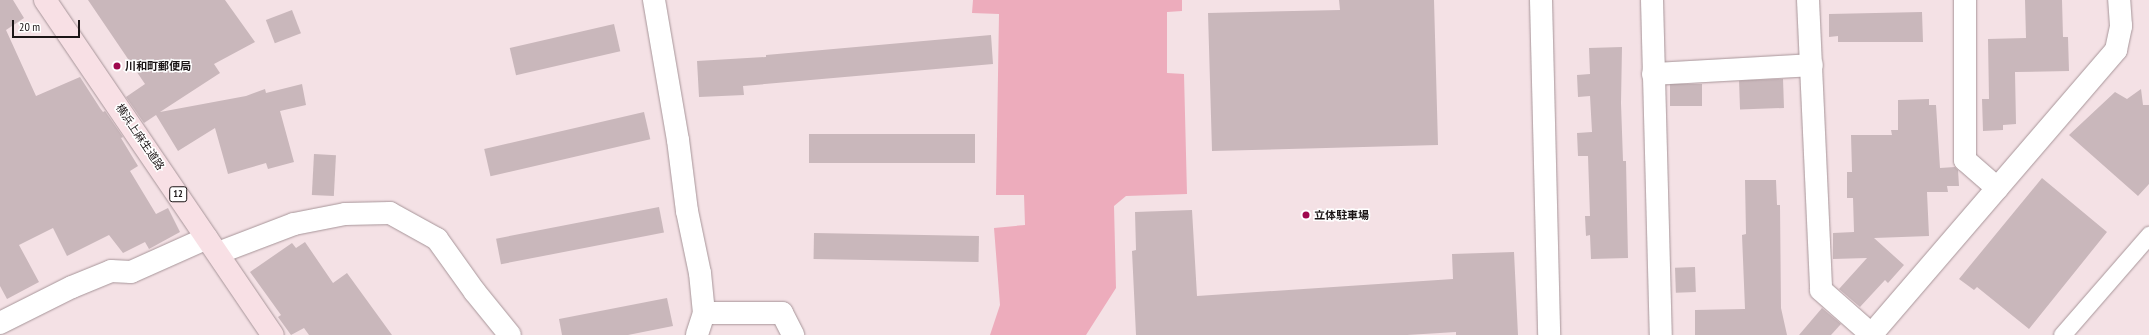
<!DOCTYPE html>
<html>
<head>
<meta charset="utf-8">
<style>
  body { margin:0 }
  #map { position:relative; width:2149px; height:335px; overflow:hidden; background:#f4e1e5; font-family:"PT Sans Narrow","Noto Sans JP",sans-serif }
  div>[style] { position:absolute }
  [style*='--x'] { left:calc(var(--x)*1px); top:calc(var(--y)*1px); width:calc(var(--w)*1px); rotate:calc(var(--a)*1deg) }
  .green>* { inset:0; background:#edacbc }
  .building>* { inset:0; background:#c9b7bb; transform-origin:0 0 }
  .roads { filter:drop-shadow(0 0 1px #a79599) drop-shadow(0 0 1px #a79599) }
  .pedestrian>* { height:17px; margin:-8.5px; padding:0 8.5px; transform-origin:8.5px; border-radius:8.5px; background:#fff }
  .minor>* { height:22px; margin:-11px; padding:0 11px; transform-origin:11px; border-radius:11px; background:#fff }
  .tertiary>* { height:22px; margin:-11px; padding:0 11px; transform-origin:11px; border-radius:11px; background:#fff }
  .primary>* { height:22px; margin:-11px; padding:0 11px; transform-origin:11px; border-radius:11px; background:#f8e0e5 }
  .dots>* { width:11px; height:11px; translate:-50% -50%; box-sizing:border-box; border:2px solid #fff; border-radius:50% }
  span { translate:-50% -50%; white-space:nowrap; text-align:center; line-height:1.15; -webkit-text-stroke:3px #fff; paint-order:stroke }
  .shield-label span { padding:1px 3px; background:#fff; border:1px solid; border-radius:3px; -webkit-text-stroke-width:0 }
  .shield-label { font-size:10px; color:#1b1516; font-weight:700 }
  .poi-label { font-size:11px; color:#1b1516; font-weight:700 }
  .left { translate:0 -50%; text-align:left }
  .street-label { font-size:11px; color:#1b1516 }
  .scale { position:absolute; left:12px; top:20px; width:68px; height:18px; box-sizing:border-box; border:2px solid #1b1516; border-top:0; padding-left:5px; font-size:12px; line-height:14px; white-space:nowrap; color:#1b1516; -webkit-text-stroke:3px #fff; paint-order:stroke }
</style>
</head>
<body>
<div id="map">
  <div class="green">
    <i style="clip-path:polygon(973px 0,1182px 0,1182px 11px,1167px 12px,1167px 73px,1184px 74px,1187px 194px,1126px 196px,1114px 206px,1116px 288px,1086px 335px,990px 335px,1000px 305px,994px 228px,1025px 225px,1024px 195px,996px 195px,999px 14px,972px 13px)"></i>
  </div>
  <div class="building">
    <i style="clip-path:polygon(0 0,13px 0,24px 18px,6px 30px,36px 96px,80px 77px,100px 108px,103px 112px,105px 111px,123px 137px,121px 138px,138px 166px,130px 171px,156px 214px,168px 208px,180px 232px,149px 249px,145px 242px,123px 253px,109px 235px,67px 256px,53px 228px,19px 245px,39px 282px,7px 299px,0 286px)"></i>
    <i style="clip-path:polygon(88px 0,225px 0,255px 42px,214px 64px,220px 73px,160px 112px,246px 96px,265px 89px,266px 93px,302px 84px,306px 105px,280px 111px,294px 162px,268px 169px,266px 163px,228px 174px,215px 128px,178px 151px,156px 115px,144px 123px,126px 97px,145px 84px)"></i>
    <i style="clip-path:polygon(1339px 0,1434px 0,1438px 145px,1212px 151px,1208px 13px,1340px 10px)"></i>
    <i style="clip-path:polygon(2025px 0,2062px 0,2063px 37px,2068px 37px,2069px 71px,2015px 72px,2016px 124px,2003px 125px,2003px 130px,1983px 131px,1982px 99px,1989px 99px,1988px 39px,2026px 38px)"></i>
    <i style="left:292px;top:10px;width:25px;height:28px;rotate:69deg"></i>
    <i style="clip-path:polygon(1922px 12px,1923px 42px,1838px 42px,1838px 36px,1829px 37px,1829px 14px)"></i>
    <i style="left:614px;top:24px;width:28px;height:107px;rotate:77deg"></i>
    <i style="clip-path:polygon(991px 35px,993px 64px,743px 86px,744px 95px,699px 97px,697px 61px,766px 57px,766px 55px)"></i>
    <i style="clip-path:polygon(1622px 47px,1621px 103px,1623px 161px,1626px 161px,1628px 258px,1591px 259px,1590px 235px,1586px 236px,1585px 216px,1590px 216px,1588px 156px,1578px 156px,1577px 133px,1592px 132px,1590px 96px,1578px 97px,1577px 75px,1590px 74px,1589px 48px)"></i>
    <i style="left:1783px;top:79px;width:29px;height:44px;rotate:88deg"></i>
    <i style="left:1702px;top:84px;width:22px;height:32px;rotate:90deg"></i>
    <i style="clip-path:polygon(2141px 89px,2143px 105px,2149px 105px,2149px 184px,2138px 196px,2069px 135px,2115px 92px,2127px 99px)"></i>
    <i style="clip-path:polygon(1929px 99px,1929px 105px,1936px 105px,1940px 168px,1955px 167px,1958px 170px,1959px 186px,1947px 186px,1948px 192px,1927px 192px,1929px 236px,1874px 238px,1904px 265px,1888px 283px,1885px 280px,1860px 307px,1839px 289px,1867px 258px,1833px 259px,1833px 233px,1854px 232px,1853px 198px,1847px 198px,1847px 172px,1852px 172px,1851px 135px,1892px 135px,1891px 130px,1898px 130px,1898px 100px)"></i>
    <i style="left:644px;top:112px;width:28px;height:164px;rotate:77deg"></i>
    <i style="left:975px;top:134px;width:29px;height:166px;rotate:90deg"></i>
    <i style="left:314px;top:154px;width:22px;height:41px;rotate:3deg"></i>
    <i style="clip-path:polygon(2042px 178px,2107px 232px,2029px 329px,1977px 287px,1974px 290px,1959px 279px)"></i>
    <i style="clip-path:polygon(1745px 180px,1776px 180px,1777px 205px,1780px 205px,1781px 308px,1787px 335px,1695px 335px,1695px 310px,1745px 309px,1742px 235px,1746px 234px)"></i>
    <i style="left:659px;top:207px;width:26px;height:166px;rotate:79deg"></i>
    <i style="clip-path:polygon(1192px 210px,1197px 296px,1453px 279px,1452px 254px,1514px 252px,1518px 335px,1456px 335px,1456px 332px,1407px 335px,1136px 335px,1132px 251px,1136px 250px,1135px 212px)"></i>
    <i style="left:814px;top:233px;width:165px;height:26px;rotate:1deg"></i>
    <i style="clip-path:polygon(305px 242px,333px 283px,347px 273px,392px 335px,309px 335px,304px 328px,291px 335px,278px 317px,281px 315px,250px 272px,292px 243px,296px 248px)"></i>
    <i style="left:1695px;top:267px;width:25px;height:20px;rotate:88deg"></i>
    <i style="clip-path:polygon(667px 298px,673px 326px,628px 335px,562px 335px,559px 319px)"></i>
    <i style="clip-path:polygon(1822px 308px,1841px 324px,1831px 335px,1799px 335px)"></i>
  </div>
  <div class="roads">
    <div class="pedestrian">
      <i style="--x:2062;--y:335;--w:133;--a:-49"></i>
    </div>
    <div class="minor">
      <i style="--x:654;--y:0;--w:142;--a:80.3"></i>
      <i style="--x:678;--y:140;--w:72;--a:82.8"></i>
      <i style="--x:687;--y:211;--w:63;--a:78.2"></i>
      <i style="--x:700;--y:273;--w:40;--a:84.3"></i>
      <i style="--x:704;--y:313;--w:23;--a:108"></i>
      <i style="--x:1652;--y:0;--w:335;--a:88.5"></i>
      <i style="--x:1808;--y:0;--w:290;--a:87.4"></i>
      <i style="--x:1821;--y:290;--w:68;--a:41.4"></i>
      <i style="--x:1965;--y:0;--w:160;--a:90"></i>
      <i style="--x:1965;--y:160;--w:43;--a:41.2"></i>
      <i style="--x:1653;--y:74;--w:159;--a:-3.2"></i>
      <i style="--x:218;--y:253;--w:81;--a:-20.9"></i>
      <i style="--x:294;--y:224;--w:52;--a:-11.1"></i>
      <i style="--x:345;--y:214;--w:45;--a:-1.3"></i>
      <i style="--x:390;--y:213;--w:54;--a:29"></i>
      <i style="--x:437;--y:239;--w:65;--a:54.4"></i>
      <i style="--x:475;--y:292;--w:55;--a:50.9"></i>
      <i style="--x:704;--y:313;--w:78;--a:0"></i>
      <i style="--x:782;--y:313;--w:25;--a:63"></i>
      <i style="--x:0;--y:323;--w:80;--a:-26.6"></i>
      <i style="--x:72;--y:287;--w:42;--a:-22.3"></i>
      <i style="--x:111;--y:271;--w:20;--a:3"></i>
      <i style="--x:131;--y:272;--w:83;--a:-24.1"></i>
      <i style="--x:1871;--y:335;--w:376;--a:-49.3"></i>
      <i style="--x:2116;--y:50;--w:25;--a:-78"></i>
      <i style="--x:2121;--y:26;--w:26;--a:-94"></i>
    </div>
    <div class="tertiary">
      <i style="--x:1541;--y:0;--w:335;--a:88.6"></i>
    </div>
    <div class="primary">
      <i style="--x:45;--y:0;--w:405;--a:55.8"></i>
    </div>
  </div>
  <div class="dots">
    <i style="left:117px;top:66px;background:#9f084e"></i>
    <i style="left:1306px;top:215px;background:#9f084e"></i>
  </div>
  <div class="shield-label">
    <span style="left:178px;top:194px">12</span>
  </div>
  <div class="poi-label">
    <span class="left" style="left:125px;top:66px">川和町郵便局</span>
    <span class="left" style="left:1314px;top:215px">立体駐車場</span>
  </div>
  <div class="street-label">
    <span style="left:140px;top:137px;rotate:56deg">横浜上麻生道路</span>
  </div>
  <div class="scale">20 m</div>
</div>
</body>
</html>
